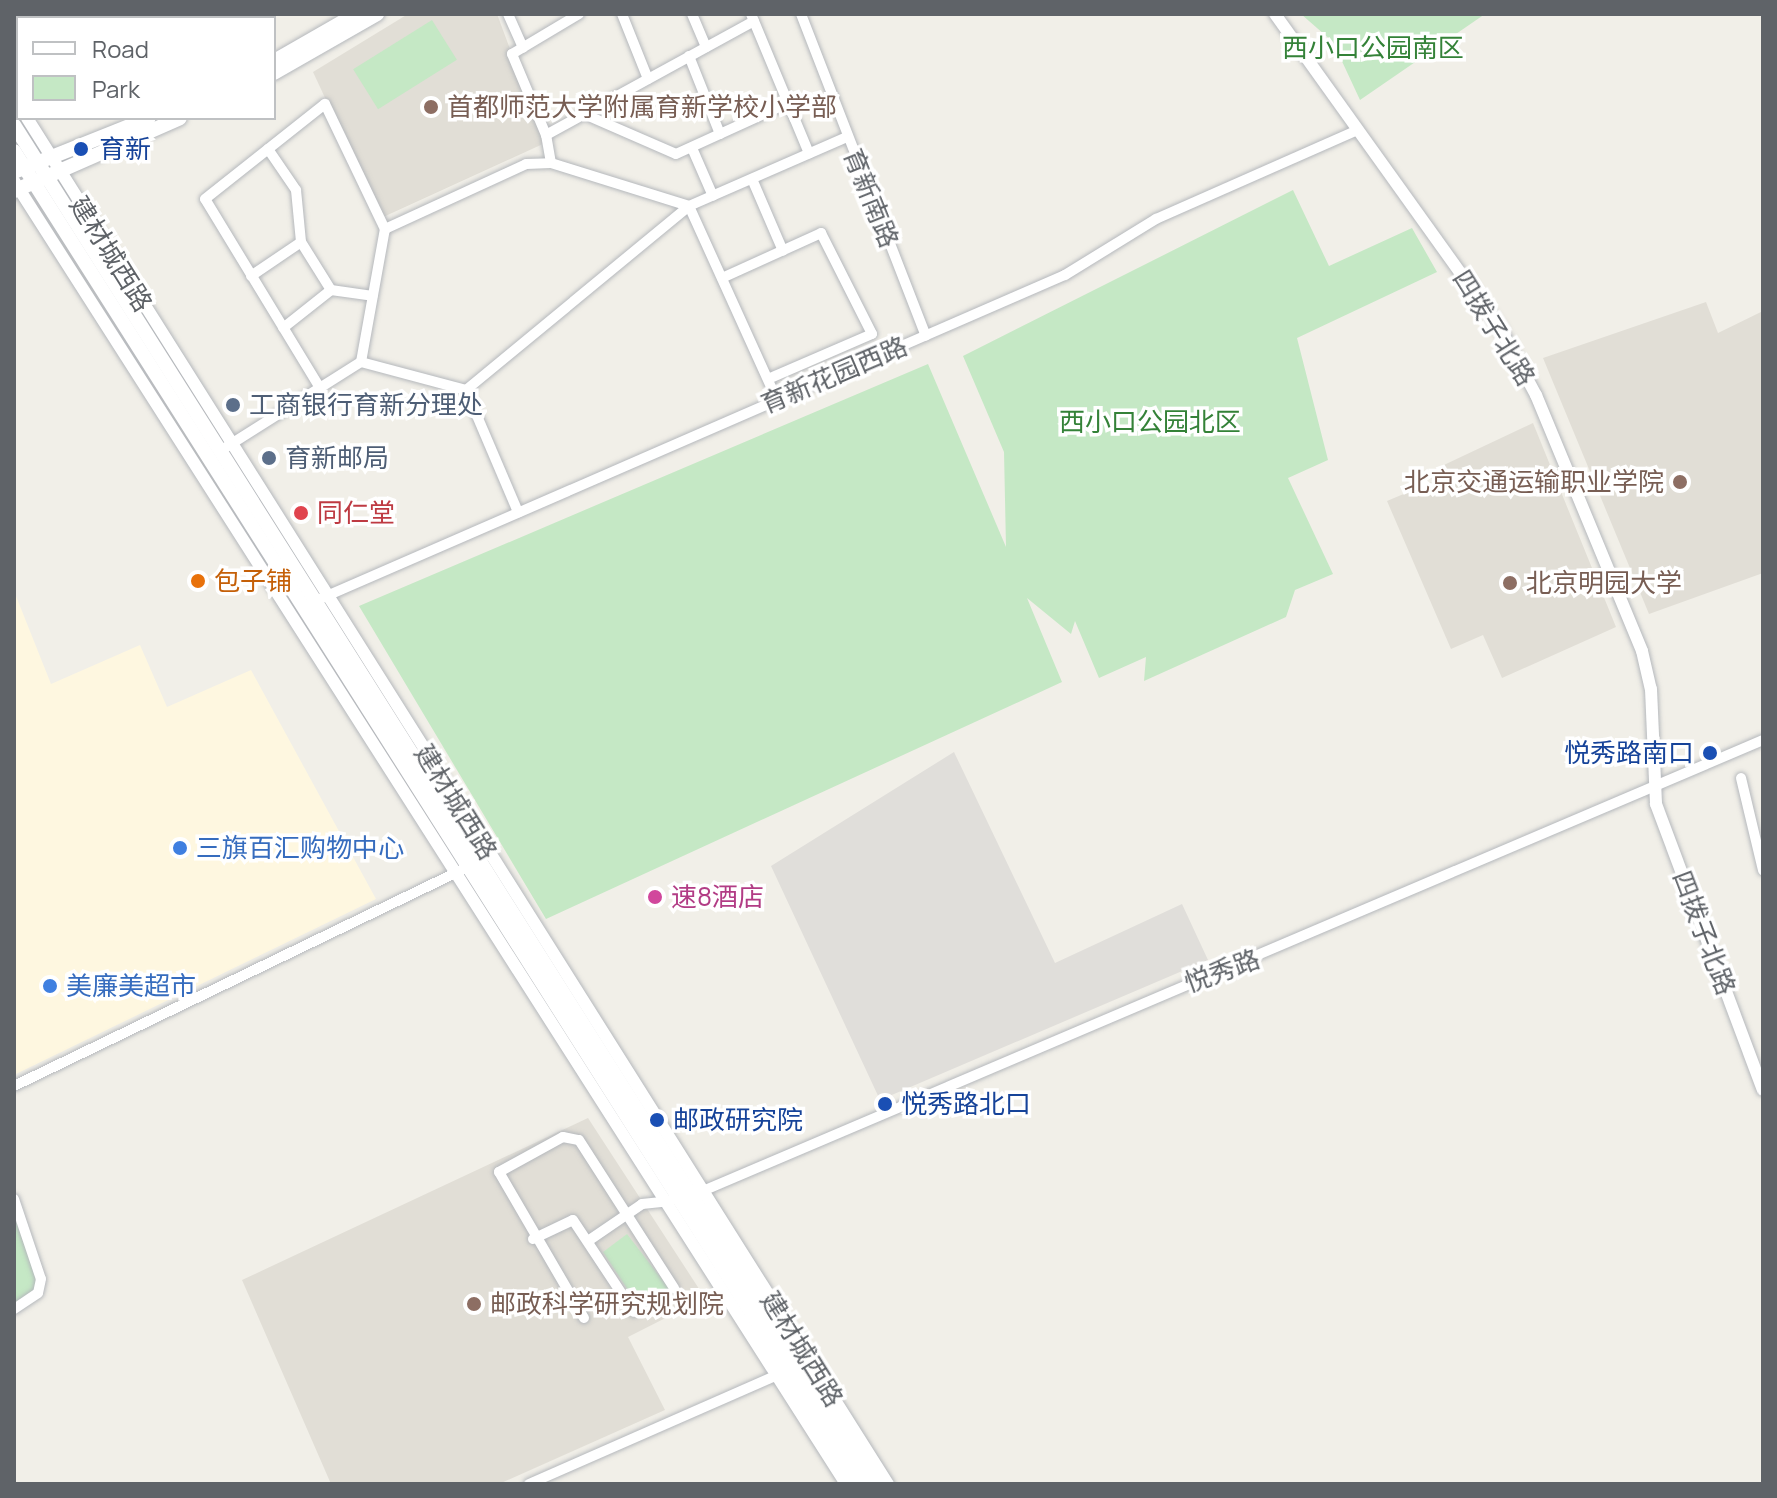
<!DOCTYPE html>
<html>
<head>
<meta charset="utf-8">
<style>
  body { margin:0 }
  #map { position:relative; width:1777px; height:1498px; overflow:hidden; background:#f1efe8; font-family:Manrope,"Noto Sans SC",sans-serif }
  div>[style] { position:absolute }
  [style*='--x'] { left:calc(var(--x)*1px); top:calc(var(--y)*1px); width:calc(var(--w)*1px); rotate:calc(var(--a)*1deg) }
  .commercial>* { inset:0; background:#fef7e0 }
  .industrial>* { inset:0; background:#e0deda }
  .education>* { inset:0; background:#e1ded6 }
  .green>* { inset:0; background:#c5e8c5; transform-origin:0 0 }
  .roads { filter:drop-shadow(0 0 2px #b5b8bc) drop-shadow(0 0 2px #b5b8bc) }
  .minor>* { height:10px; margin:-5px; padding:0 5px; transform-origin:5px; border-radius:5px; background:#fff }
  .tertiary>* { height:12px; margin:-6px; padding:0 6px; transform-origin:6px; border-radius:6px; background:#fff }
  .secondary>* { height:14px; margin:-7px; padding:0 7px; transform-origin:7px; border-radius:7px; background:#fff }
  .dots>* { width:22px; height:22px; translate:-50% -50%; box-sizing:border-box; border:4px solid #fff; border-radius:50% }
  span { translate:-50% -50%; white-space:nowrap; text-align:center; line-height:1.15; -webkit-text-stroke:7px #fff; paint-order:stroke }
  .park-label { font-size:26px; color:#348238 }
  .education-label { font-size:26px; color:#785e54 }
  .left { translate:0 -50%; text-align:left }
  .right { translate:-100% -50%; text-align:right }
  .transit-label { font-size:26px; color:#164399 }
  .street-label { font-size:26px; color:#5f6368 }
  .service-label { font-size:26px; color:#4e5e75 }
  .health-label { font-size:26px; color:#be3a42 }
  .food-label { font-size:26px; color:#c56008 }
  .shop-label { font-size:26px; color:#366cbe }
  .hotel-label { font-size:26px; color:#b23c85 }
  .frame { position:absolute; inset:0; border:16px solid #5f6368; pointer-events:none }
  .legend { position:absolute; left:16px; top:16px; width:260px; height:104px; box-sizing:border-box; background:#fff; border:2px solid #bfc1c3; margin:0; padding:10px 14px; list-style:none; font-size:24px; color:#5f6368 }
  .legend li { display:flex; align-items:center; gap:16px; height:40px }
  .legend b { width:40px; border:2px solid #bfc1c3 }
</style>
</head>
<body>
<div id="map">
  <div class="commercial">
    <i style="clip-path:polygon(14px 591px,51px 684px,140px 645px,167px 707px,251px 670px,376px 899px,14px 1075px)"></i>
  </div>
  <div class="industrial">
    <i style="clip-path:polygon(954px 752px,1055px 963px,1182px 904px,1208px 960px,880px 1100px,771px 866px)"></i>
  </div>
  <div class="education">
    <i style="clip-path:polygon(408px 14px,497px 14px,545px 143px,381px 218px,313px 72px)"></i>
    <i style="clip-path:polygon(1706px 302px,1718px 333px,1763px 311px,1763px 573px,1649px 614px,1543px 358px)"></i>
    <i style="clip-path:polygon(1533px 423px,1616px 627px,1502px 678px,1483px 635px,1451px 649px,1387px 501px,1432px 482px,1429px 472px)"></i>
    <i style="clip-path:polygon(588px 1118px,705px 1298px,628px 1337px,665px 1410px,499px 1484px,331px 1484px,242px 1280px)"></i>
  </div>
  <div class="green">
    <i style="clip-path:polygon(1301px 14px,1485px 14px,1360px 100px,1333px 42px)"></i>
    <i style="left:432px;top:20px;width:47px;height:93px;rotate:58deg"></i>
    <i style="clip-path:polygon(1293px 190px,1329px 266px,1412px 228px,1437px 272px,1297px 338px,1328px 460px,1288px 478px,1333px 574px,1295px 590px,1286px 617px,1144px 681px,1146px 657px,1099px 678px,1075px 621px,1071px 634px,1027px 598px,1062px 682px,546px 919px,359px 606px,928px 364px,1006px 547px,1004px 452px,963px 356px)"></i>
    <i style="clip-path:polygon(14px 1217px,37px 1277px,35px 1290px,14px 1304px)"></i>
    <i style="clip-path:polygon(627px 1234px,671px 1291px,648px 1309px,639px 1307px,603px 1252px)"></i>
  </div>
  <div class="roads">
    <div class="minor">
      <i style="--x:508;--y:14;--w:37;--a:66"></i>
      <i style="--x:622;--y:14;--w:70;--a:68.2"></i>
      <i style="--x:692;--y:14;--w:36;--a:67"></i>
      <i style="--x:751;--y:14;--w:151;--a:67.4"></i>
      <i style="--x:801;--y:14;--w:345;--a:68.8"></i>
      <i style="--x:689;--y:56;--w:84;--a:68.3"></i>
      <i style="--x:584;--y:114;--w:100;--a:23.5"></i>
      <i style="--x:676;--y:154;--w:123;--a:-24.5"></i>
      <i style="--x:546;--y:135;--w:88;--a:-112.8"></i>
      <i style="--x:512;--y:54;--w:78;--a:-30.8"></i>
      <i style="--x:692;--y:148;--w:52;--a:66.4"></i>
      <i style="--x:268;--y:149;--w:50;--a:55.7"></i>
      <i style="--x:296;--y:190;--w:52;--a:84.5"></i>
      <i style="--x:551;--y:163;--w:28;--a:-100"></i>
      <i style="--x:546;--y:135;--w:237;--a:-28.7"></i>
      <i style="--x:752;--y:179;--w:78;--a:66.7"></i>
      <i style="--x:251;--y:276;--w:60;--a:-34.2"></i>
      <i style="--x:301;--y:242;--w:57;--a:58"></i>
      <i style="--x:331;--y:290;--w:61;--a:141.6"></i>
      <i style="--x:722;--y:278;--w:109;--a:-24.4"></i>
      <i style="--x:821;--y:233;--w:113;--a:63.2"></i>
      <i style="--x:872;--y:334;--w:113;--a:156.6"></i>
      <i style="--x:331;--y:290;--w:42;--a:8.1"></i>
      <i style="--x:361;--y:362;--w:135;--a:-79.8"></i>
      <i style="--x:385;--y:229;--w:155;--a:-24.7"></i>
      <i style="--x:526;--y:164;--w:25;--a:-2"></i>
      <i style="--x:551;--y:163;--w:145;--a:17.3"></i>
      <i style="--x:689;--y:206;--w:172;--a:-23.6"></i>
      <i style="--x:320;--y:388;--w:221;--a:-121.3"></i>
      <i style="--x:205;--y:199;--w:153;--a:-38.4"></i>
      <i style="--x:325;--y:104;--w:139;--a:64.4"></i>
      <i style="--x:466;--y:390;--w:133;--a:66.9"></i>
      <i style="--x:220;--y:451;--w:167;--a:-32.3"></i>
      <i style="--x:361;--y:362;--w:109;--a:14.9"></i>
      <i style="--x:466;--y:390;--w:289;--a:-39.5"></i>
      <i style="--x:689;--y:206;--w:213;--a:65.6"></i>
      <i style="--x:322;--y:598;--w:810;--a:-23.5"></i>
      <i style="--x:1065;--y:275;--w:107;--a:-31.6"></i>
      <i style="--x:1156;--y:219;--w:221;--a:-23.8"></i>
      <i style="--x:1741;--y:778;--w:95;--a:76.6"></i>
      <i style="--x:14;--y:1086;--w:511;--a:-25.76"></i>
      <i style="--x:698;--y:1193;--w:1157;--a:-23.04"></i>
      <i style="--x:14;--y:1199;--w:84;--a:71.4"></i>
      <i style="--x:41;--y:1279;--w:14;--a:102"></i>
      <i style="--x:38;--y:1293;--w:29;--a:146"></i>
      <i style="--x:533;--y:1239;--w:44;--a:-25.4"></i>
      <i style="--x:573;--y:1220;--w:110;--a:56.5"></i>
      <i style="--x:588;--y:1241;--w:65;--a:-34.4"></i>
      <i style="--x:642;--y:1204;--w:29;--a:-6"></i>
      <i style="--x:584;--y:1318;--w:169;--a:-120.2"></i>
      <i style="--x:499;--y:1172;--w:73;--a:-28.7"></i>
      <i style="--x:563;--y:1137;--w:16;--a:11"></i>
      <i style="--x:579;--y:1140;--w:176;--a:57.3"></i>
      <i style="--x:529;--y:1484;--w:274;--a:-23.7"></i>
    </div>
    <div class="tertiary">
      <i style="--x:1275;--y:14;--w:386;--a:54.4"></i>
      <i style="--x:1500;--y:328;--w:76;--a:61.8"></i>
      <i style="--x:1536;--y:395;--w:277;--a:67.5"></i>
      <i style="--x:1642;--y:651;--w:39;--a:77"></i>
      <i style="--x:1651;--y:689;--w:115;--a:87.5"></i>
      <i style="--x:1656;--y:804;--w:305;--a:69.5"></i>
      <i style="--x:14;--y:97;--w:8;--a:60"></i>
      <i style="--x:27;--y:118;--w:1615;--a:57.78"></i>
      <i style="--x:14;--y:181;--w:1546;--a:57.44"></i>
    </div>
    <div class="secondary">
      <i style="--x:274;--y:61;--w:95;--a:-29.8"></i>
      <i style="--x:274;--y:73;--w:119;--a:-29.8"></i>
      <i style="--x:14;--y:125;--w:1608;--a:57.67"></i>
      <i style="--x:14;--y:151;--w:1579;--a:57.6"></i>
      <i style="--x:14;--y:172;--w:145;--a:-21.8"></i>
      <i style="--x:14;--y:191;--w:181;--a:-23.7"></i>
    </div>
  </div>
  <div class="dots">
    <i style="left:431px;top:107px;background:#8d6e63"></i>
    <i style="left:81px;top:149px;background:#1a4fb4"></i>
    <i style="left:233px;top:405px;background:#5c6f8a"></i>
    <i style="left:269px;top:458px;background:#5c6f8a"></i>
    <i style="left:1680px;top:482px;background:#8d6e63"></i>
    <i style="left:301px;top:513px;background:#e0444e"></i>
    <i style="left:198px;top:581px;background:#e8710a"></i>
    <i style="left:1510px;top:583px;background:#8d6e63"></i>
    <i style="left:1710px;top:753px;background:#1a4fb4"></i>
    <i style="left:180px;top:848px;background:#3f7fe0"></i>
    <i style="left:655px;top:897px;background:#d1479c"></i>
    <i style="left:50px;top:986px;background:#3f7fe0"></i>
    <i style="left:885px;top:1104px;background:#1a4fb4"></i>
    <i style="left:657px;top:1120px;background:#1a4fb4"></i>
    <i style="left:474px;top:1304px;background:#8d6e63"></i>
  </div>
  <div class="park-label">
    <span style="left:1373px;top:48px">西小口公园南区</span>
    <span style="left:1150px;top:422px">西小口公园北区</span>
  </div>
  <div class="education-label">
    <span class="left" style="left:447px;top:107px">首都师范大学附属育新学校小学部</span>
    <span class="right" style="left:1664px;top:482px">北京交通运输职业学院</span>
    <span class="left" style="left:1526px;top:583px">北京明园大学</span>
    <span class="left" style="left:490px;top:1304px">邮政科学研究规划院</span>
  </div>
  <div class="transit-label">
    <span class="left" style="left:99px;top:149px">育新</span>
    <span class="right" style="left:1694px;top:753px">悦秀路南口</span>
    <span class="left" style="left:901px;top:1104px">悦秀路北口</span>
    <span class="left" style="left:673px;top:1120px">邮政研究院</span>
  </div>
  <div class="street-label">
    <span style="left:871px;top:198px;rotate:68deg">育新南路</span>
    <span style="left:111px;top:254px;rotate:58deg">建材城西路</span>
    <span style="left:1494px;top:328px;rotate:58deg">四拨子北路</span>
    <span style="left:834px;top:375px;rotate:-23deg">育新花园西路</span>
    <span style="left:456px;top:802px;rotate:58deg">建材城西路</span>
    <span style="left:1704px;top:933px;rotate:69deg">四拨子北路</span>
    <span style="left:1222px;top:971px;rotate:-20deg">悦秀路</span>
    <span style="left:802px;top:1349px;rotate:58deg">建材城西路</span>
  </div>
  <div class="service-label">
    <span class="left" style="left:249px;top:405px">工商银行育新分理处</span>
    <span class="left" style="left:285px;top:458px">育新邮局</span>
  </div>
  <div class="health-label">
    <span class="left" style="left:317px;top:513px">同仁堂</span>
  </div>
  <div class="food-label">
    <span class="left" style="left:214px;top:581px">包子铺</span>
  </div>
  <div class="shop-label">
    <span class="left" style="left:196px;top:848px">三旗百汇购物中心</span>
    <span class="left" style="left:66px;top:986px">美廉美超市</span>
  </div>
  <div class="hotel-label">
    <span class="left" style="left:671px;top:897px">速8酒店</span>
  </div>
  <div class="frame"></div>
  <ul class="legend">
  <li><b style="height:10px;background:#fff"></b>Road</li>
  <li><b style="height:22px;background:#c5e8c5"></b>Park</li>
  </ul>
</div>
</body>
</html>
